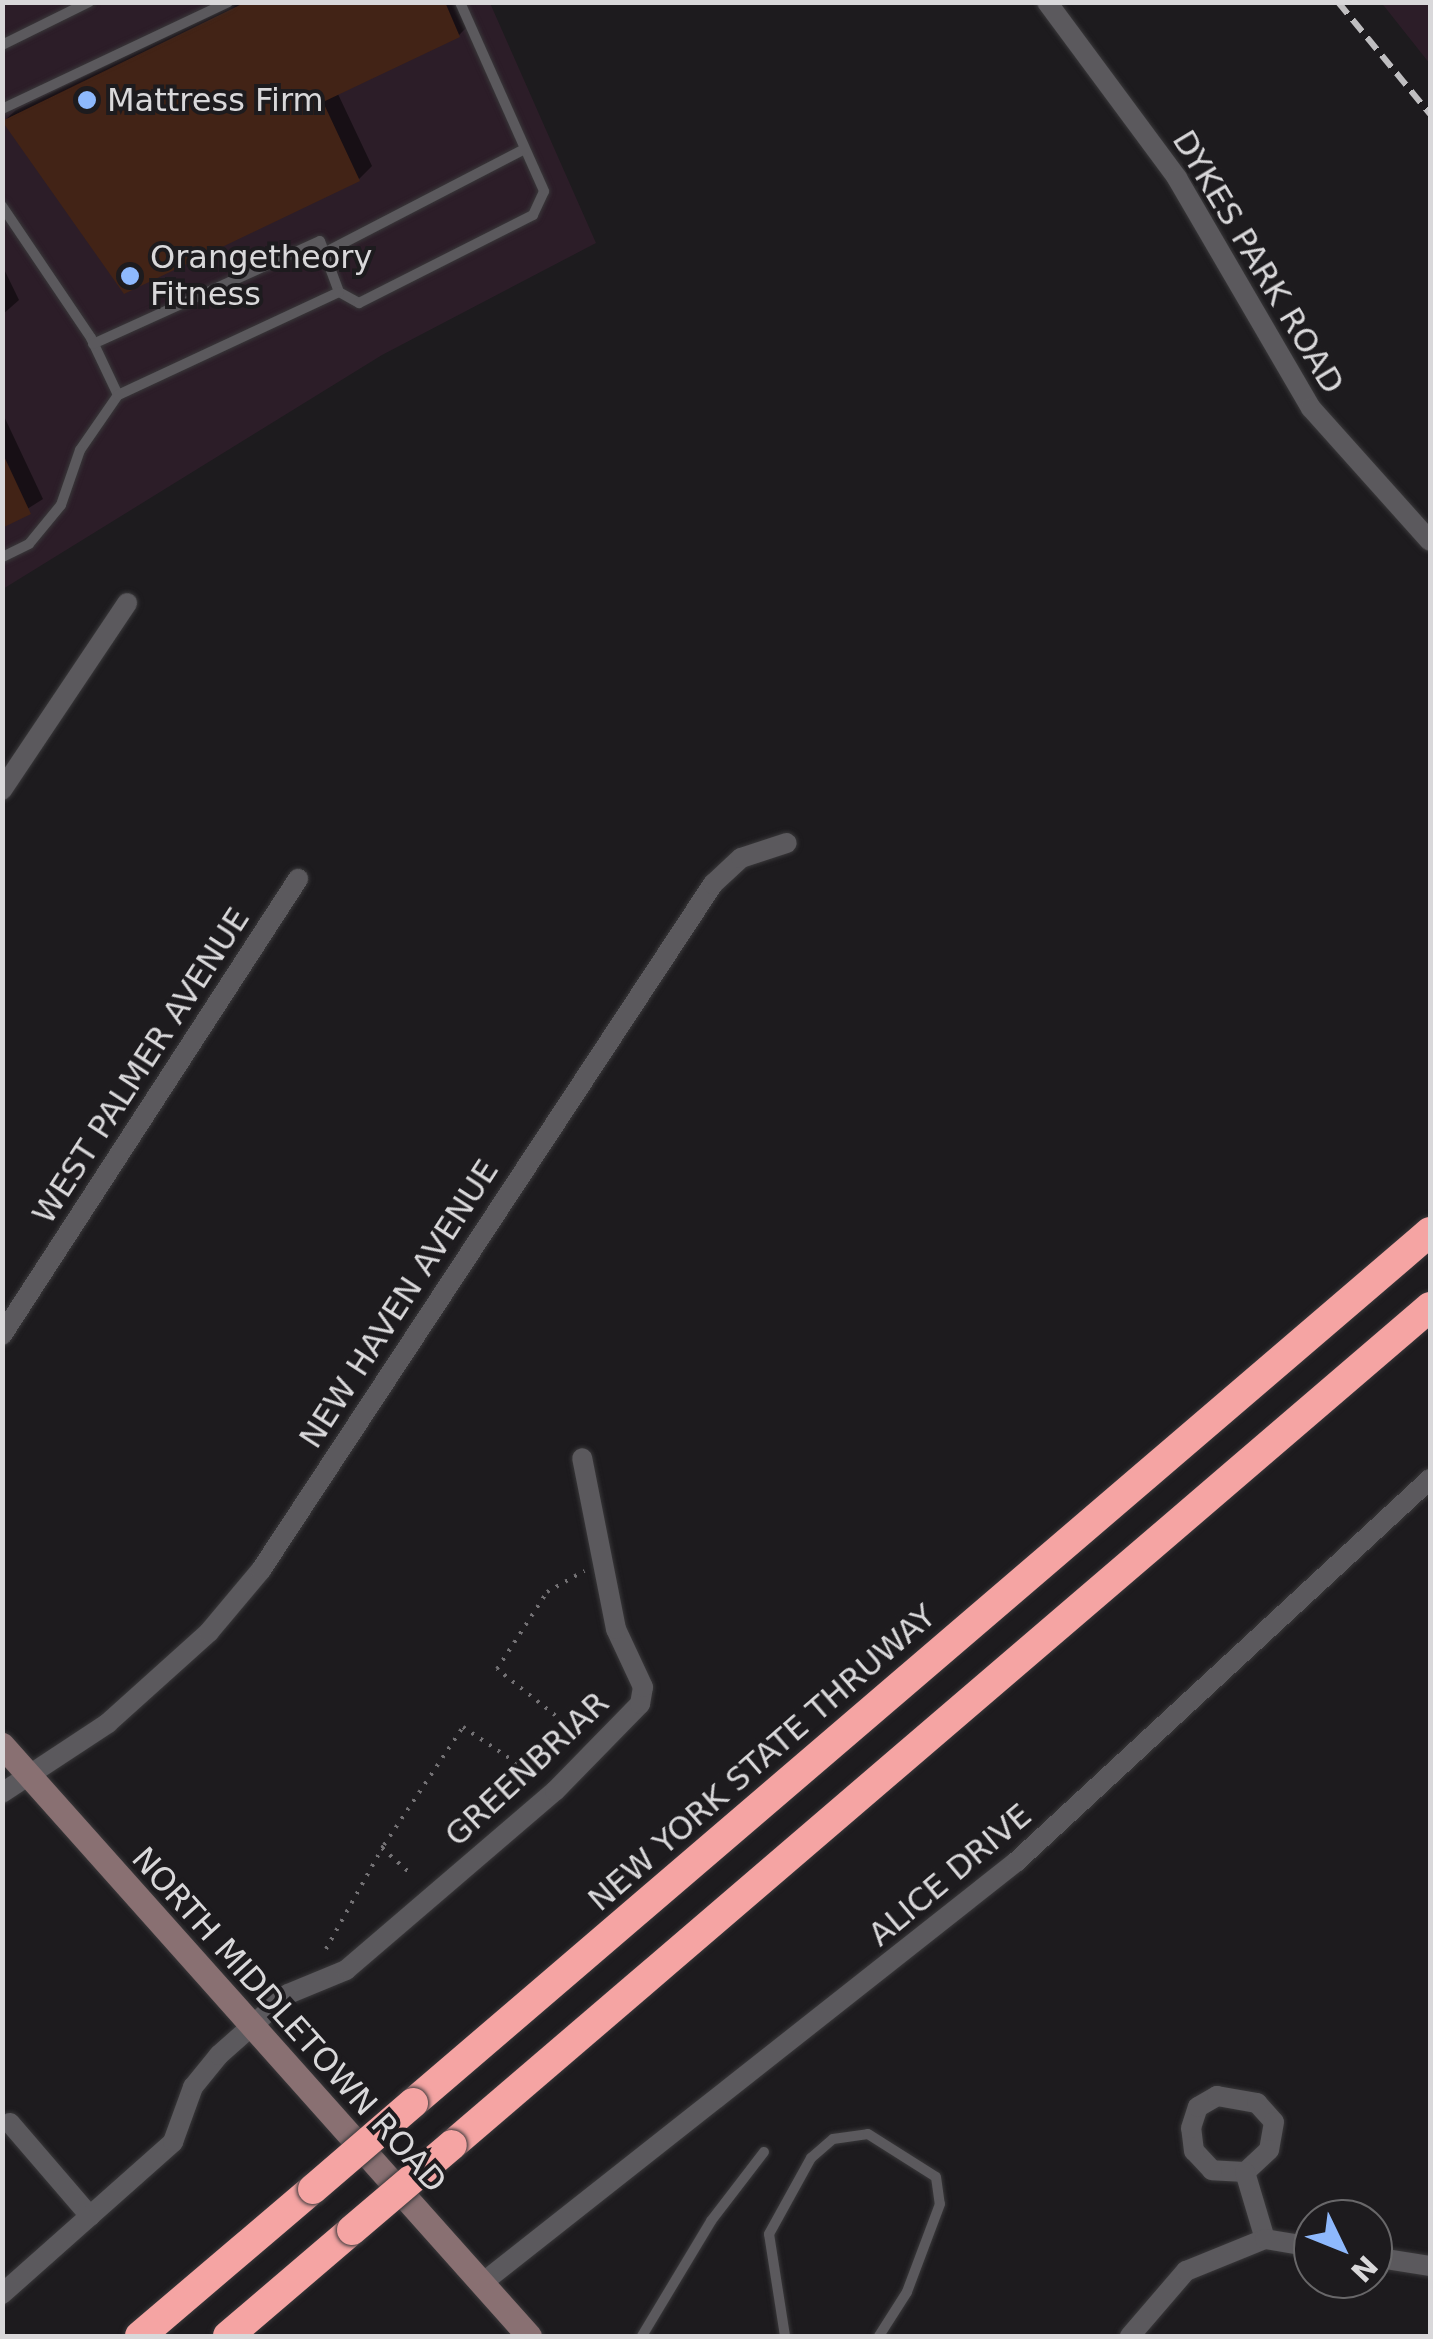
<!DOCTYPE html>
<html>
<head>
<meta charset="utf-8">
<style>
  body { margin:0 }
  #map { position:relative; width:1433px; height:2339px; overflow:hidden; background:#1d1b1e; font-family:"DejaVu Sans",sans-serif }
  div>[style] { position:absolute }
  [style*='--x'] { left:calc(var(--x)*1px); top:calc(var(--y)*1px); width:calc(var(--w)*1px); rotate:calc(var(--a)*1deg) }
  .commercial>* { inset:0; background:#2c1d28 }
  .shadow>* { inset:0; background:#0007 }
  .building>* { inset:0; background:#422316 }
  .path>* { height:4px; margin-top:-2px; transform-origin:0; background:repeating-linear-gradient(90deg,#737174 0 2.5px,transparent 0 10.5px) }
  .roads { filter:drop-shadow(0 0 2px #39383a) drop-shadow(0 0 2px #39383a) }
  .lane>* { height:10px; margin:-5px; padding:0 5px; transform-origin:5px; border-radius:5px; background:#5b595d }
  .street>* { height:20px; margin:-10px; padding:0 10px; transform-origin:10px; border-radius:10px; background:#5b595d }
  .secondary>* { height:25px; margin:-12.5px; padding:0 12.5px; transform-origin:12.5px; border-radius:12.5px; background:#897072 }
  .highway>* { height:30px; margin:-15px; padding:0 15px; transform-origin:15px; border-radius:15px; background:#f5a4a3 }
  .rail>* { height:6px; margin-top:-3px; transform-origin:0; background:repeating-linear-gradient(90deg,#bfbec0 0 15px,transparent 0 23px) }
  .bridges { filter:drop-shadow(0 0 2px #39383a) drop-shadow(0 0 2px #39383a) }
  .highway-bridge>* { height:30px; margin:-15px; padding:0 15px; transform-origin:15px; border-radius:15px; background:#f5a4a3 }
  .dots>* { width:28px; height:28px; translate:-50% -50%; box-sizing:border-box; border:5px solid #1d1b1e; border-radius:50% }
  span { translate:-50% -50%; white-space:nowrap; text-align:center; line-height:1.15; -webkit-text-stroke:8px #1d1b1e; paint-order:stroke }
  .poi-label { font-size:32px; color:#d9d8da }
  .left { translate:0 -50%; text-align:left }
  .street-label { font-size:32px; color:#d9d8da }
  .frame { position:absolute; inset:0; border:5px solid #d9d8da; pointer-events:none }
  .north { position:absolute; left:1293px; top:2199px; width:100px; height:100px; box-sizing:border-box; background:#1d1b1e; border:2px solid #686769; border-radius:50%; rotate:133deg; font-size:28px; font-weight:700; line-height:40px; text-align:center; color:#d9d8da }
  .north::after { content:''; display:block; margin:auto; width:35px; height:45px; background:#8eb9fd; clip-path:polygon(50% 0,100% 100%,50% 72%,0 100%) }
</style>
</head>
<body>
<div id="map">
  <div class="commercial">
    <i style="clip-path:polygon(2px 3px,490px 3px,596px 243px,382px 355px,3px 589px)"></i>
    <i style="clip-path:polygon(1381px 3px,1430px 3px,1430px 64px,1384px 6px)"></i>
  </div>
  <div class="shadow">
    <i style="clip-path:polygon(236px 2px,463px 2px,472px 22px,459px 35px,337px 92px,372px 166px,359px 179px,3px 122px,16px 110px)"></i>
    <i style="clip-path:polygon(2px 265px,19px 300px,2px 315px)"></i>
    <i style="clip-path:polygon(2px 412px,43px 499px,2px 525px)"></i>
  </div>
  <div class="building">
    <i style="clip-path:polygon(246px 2px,445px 2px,460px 37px,323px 102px,360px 181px,124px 294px,2px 121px)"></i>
    <i style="clip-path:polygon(2px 452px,31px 514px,2px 528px)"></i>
  </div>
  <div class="path">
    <i style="--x:580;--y:1735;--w:106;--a:-141.5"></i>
    <i style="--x:497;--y:1669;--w:92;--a:-57"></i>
    <i style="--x:547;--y:1592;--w:43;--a:-29.6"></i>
    <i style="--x:382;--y:1848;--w:39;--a:42"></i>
    <i style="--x:326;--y:1949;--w:119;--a:-60.9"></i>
    <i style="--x:384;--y:1845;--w:142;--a:-56.2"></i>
    <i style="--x:463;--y:1727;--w:93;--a:34"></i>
  </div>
  <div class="roads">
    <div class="lane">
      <i style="--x:2;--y:45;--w:97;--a:-26.3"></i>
      <i style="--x:2;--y:109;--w:250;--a:-25.3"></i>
      <i style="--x:2;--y:206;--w:159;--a:56"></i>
      <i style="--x:91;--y:338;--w:63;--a:64.7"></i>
      <i style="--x:118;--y:395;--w:67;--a:124.6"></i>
      <i style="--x:80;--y:450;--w:58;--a:109.1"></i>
      <i style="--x:61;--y:505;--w:50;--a:129.4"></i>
      <i style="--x:29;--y:544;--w:30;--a:154"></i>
      <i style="--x:324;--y:253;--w:226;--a:-27.4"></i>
      <i style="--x:339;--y:292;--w:23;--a:29"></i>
      <i style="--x:359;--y:303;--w:195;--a:-26.8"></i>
      <i style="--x:533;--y:215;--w:26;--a:-65"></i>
      <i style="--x:544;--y:191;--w:207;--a:-114"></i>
      <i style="--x:93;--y:344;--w:249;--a:-24.4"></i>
      <i style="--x:320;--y:241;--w:54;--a:69.6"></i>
      <i style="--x:339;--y:292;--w:244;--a:155"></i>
      <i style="--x:642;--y:2336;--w:134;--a:-59"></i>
      <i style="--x:711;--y:2221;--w:87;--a:-52.5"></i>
      <i style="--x:785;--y:2336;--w:103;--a:-98.9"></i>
      <i style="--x:769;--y:2234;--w:87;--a:-61.1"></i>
      <i style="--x:811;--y:2158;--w:29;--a:-41"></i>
      <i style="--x:833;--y:2139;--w:35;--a:-8"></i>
      <i style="--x:868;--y:2134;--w:80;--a:32.3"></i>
      <i style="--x:936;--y:2177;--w:27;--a:82"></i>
      <i style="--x:940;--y:2204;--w:94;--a:110.6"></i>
      <i style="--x:907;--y:2292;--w:52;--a:122.5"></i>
    </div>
    <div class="street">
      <i style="--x:1047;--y:2;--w:219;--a:53.5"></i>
      <i style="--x:1177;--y:178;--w:266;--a:59.8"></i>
      <i style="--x:1311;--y:408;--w:178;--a:48.2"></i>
      <i style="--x:2;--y:790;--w:225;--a:-56.2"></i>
      <i style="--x:2;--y:1335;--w:544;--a:-57.01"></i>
      <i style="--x:2;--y:1793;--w:127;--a:-33.4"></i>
      <i style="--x:108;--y:1723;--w:136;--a:-42"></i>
      <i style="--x:209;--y:1632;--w:81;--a:-50"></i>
      <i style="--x:261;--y:1570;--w:822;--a:-56.62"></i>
      <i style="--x:713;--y:884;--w:38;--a:-43"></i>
      <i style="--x:741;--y:858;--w:48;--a:-18.1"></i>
      <i style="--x:10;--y:2123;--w:123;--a:49.3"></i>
      <i style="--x:1245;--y:2172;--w:33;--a:-177"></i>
      <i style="--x:1212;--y:2170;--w:26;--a:-133"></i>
      <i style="--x:1194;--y:2151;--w:23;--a:-97"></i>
      <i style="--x:1191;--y:2128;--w:22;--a:-72"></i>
      <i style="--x:1198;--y:2107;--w:22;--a:-30"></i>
      <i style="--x:1217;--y:2096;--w:41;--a:9.9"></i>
      <i style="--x:1257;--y:2103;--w:25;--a:48"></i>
      <i style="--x:1274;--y:2122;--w:28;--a:100"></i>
      <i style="--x:1269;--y:2150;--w:33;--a:137"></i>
      <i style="--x:1245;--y:2172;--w:70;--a:73.4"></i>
      <i style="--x:1373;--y:2257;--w:58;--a:9"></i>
      <i style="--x:481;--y:2284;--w:681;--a:-38.27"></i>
      <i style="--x:1016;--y:1862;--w:564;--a:-42.77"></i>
      <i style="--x:2;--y:2294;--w:229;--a:-41.6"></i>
      <i style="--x:173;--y:2142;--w:59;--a:-70"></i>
      <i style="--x:193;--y:2087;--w:41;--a:-50.9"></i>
      <i style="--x:219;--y:2055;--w:92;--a:-41.5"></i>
      <i style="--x:288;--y:1994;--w:63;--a:-22.5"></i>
      <i style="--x:346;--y:1970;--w:275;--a:-40.6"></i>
      <i style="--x:555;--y:1791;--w:122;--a:-45.7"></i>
      <i style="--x:640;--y:1704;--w:17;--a:-80"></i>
      <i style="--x:643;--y:1687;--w:64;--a:-115"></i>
      <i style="--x:616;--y:1629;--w:174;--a:-101.2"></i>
      <i style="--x:1130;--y:2336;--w:86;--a:-49.3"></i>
      <i style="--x:1186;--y:2271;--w:85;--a:-22.1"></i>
      <i style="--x:1265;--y:2239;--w:49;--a:9.5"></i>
    </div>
    <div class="secondary">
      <i style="--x:2;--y:1745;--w:792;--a:48.28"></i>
    </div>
    <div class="highway">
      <i style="--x:413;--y:2103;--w:1339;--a:-40.58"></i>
      <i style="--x:452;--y:2145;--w:1288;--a:-40.59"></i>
      <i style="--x:140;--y:2336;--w:227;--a:-40.4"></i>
      <i style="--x:228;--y:2336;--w:163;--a:-40.5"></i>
    </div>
  </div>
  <div class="rail">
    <i style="--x:1338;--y:2;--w:145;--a:50.6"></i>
  </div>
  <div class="bridges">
    <div class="highway-bridge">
      <i style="--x:313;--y:2189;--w:132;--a:-40.7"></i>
      <i style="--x:352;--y:2230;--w:131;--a:-40.4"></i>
    </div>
  </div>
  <div class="dots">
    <i style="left:87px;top:100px;background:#8eb9fd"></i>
    <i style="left:130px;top:276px;background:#8eb9fd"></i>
  </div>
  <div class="poi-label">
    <span class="left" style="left:107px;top:100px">Mattress Firm</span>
    <span class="left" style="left:150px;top:276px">Orangetheory<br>Fitness</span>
  </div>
  <div class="street-label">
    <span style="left:1258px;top:262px;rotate:59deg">DYKES PARK ROAD</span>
    <span style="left:141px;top:1066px;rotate:-57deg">WEST PALMER AVENUE</span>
    <span style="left:399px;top:1304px;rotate:-57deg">NEW HAVEN AVENUE</span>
    <span style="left:762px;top:1758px;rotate:-41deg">NEW YORK STATE THRUWAY</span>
    <span style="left:527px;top:1769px;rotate:-43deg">GREENBRIAR</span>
    <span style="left:950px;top:1875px;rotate:-40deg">ALICE DRIVE</span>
    <span style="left:289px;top:2020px;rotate:48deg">NORTH MIDDLETOWN ROAD</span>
  </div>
  <div class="frame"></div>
  <div class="north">N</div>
</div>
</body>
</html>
